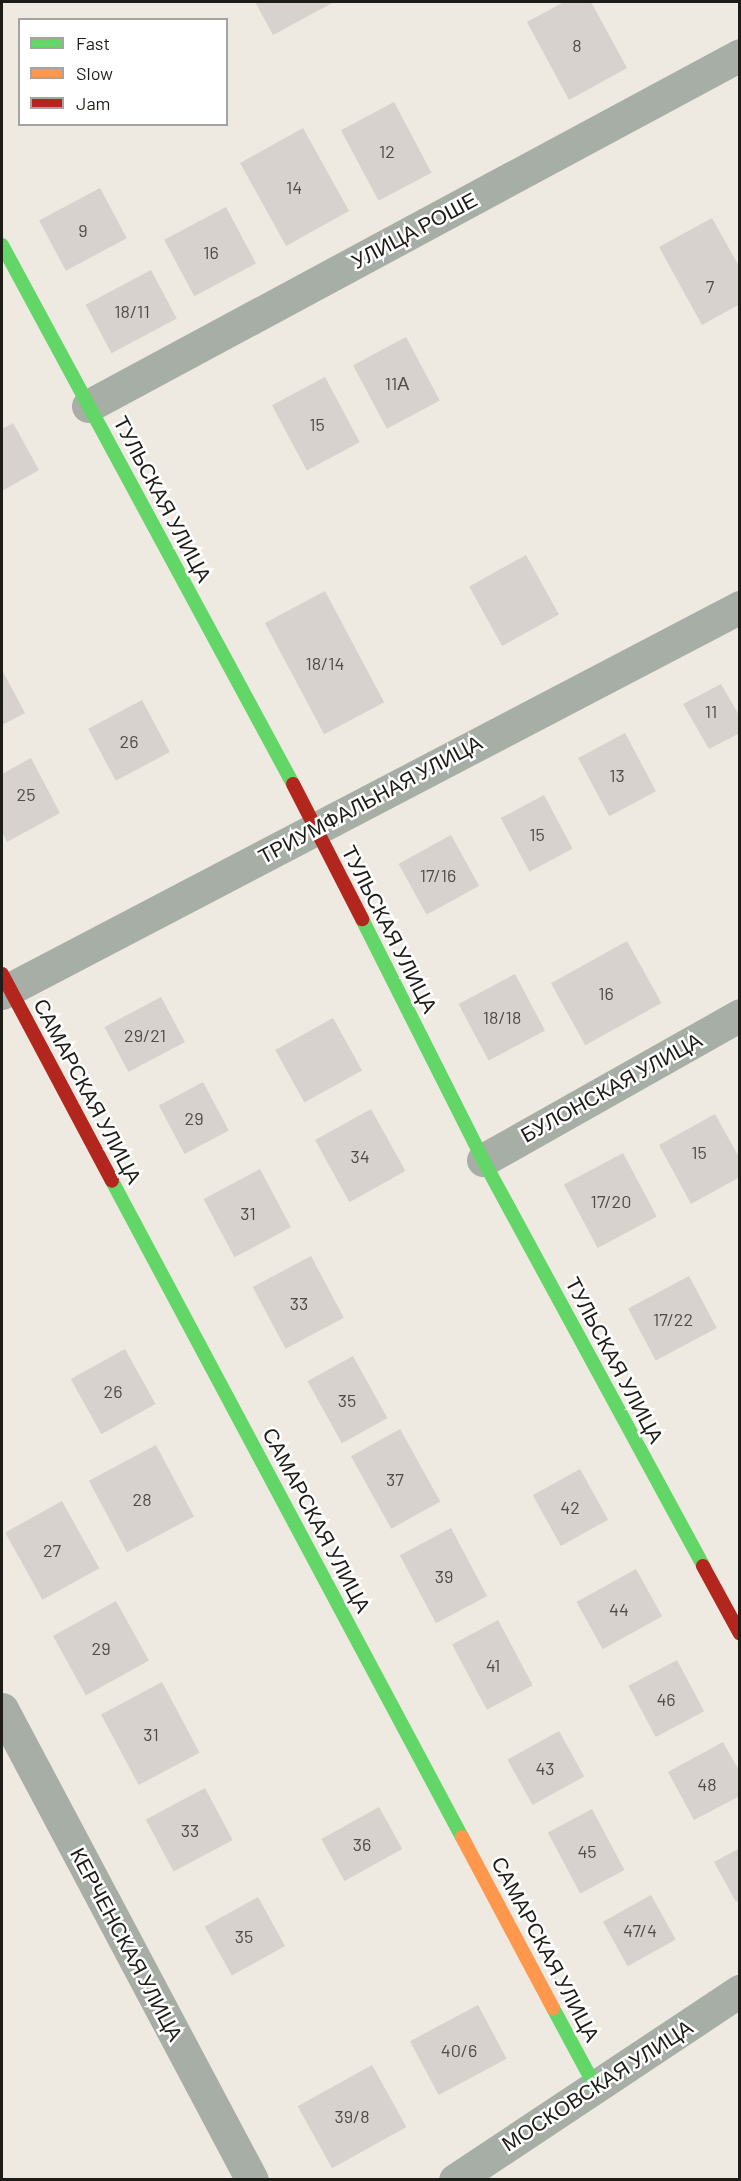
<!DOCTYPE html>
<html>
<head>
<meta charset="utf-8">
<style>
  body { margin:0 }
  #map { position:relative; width:741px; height:2181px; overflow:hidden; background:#eeeae2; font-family:Barlow,sans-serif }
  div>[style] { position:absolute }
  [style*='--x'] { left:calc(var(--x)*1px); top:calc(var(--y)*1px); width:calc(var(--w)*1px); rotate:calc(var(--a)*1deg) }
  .building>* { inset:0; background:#d7d2cd; transform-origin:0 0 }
  .street>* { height:33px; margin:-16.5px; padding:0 16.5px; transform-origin:16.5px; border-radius:16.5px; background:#a7aea6 }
  .fast>* { height:14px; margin:-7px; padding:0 7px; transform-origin:7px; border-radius:7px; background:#63d668 }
  .slow>* { height:14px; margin:-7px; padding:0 7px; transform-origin:7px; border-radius:7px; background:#ff974d }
  .jam>* { height:14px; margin:-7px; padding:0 7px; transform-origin:7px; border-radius:7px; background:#b3261e }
  span { translate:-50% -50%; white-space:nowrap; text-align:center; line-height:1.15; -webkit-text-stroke:5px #fff; paint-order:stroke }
  .number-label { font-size:18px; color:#4f4c48 }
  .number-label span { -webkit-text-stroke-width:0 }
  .street-label { font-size:21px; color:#1e1c17 }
  .frame { position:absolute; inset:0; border:3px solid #1e1c17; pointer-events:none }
  .legend { position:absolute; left:18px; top:18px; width:210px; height:108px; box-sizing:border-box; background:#fff; border:2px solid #a5a4a2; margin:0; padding:8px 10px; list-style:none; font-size:18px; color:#1e1c17 }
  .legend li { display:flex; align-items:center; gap:12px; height:30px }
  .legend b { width:30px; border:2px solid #a5a4a2 }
</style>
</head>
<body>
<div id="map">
  <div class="building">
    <i style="clip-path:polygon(255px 2px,334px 2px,273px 35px)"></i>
    <i style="clip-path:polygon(564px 2px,591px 2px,627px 68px,569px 100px,527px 22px)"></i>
    <i style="left:394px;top:102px;width:80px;height:60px;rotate:62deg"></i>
    <i style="left:303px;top:128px;width:95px;height:72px;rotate:61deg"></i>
    <i style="left:100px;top:188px;width:57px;height:69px;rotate:62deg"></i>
    <i style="left:226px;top:207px;width:64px;height:70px;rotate:62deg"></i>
    <i style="clip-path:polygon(712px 218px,740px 268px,740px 304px,702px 325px,659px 247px)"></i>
    <i style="left:151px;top:270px;width:55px;height:74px;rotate:62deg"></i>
    <i style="left:406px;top:337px;width:72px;height:60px;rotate:62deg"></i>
    <i style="left:325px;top:377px;width:74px;height:60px;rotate:62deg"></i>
    <i style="clip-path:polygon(13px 423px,39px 470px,2px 491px,2px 429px)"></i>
    <i style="left:526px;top:555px;width:68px;height:65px;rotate:61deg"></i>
    <i style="left:325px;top:591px;width:126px;height:68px;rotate:62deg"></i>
    <i style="clip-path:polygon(2px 670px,25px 713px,2px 725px)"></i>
    <i style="clip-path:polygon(721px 684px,740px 717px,740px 733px,709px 749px,683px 704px)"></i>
    <i style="left:142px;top:700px;width:59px;height:61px;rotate:62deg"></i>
    <i style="left:625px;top:733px;width:66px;height:53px;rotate:62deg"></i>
    <i style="clip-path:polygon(31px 758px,60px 813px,7px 842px,2px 832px,2px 774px)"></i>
    <i style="left:544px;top:795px;width:61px;height:49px;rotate:62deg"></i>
    <i style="left:451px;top:835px;width:58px;height:60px;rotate:61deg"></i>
    <i style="left:627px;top:941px;width:71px;height:87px;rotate:61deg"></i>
    <i style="left:515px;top:974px;width:64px;height:64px;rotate:62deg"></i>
    <i style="left:161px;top:997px;width:51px;height:64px;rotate:62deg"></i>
    <i style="left:333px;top:1018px;width:60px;height:66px;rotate:61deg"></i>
    <i style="left:203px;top:1082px;width:55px;height:50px;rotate:62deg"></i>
    <i style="left:371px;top:1109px;width:71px;height:64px;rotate:61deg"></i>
    <i style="clip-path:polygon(715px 1114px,740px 1159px,740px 1177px,691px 1204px,659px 1145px)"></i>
    <i style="left:623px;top:1153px;width:72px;height:67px;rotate:62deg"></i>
    <i style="left:260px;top:1169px;width:66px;height:64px;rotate:62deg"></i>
    <i style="left:311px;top:1256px;width:70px;height:66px;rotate:62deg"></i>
    <i style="left:689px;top:1276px;width:59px;height:69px;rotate:62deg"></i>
    <i style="left:125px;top:1349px;width:63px;height:62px;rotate:61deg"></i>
    <i style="left:353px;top:1356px;width:71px;height:52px;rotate:61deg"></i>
    <i style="left:400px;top:1429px;width:83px;height:56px;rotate:61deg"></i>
    <i style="left:156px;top:1445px;width:81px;height:76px;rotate:62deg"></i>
    <i style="left:580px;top:1469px;width:58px;height:54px;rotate:61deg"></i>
    <i style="left:62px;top:1501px;width:77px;height:65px;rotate:61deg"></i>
    <i style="left:451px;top:1528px;width:77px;height:58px;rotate:62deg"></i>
    <i style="left:636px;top:1569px;width:54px;height:68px;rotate:61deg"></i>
    <i style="left:116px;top:1601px;width:68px;height:72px;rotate:61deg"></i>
    <i style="left:498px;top:1620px;width:74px;height:52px;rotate:62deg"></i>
    <i style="left:677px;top:1660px;width:58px;height:55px;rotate:62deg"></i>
    <i style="left:162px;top:1682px;width:80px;height:69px;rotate:62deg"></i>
    <i style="left:559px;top:1731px;width:52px;height:59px;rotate:61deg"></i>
    <i style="clip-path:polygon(723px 1742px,740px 1772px,740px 1796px,694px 1820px,668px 1772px)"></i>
    <i style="left:205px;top:1788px;width:59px;height:67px;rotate:62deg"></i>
    <i style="left:379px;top:1807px;width:48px;height:66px;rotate:61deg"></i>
    <i style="left:592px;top:1809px;width:69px;height:50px;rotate:62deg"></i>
    <i style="clip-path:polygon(740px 1848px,740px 1900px,736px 1902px,714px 1862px)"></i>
    <i style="left:651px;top:1895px;width:51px;height:55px;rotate:61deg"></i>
    <i style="left:258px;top:1897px;width:56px;height:61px;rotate:61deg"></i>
    <i style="left:478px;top:2005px;width:61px;height:77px;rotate:62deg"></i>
    <i style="left:372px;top:2065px;width:71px;height:85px;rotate:61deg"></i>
  </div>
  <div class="street">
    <i style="--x:88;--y:406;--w:740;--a:-28.3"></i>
    <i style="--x:2;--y:993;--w:833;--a:-27.61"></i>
    <i style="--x:483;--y:1160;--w:295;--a:-29.4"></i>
    <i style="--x:2;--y:1709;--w:533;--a:62.04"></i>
    <i style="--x:455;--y:2180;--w:342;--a:-33.6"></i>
  </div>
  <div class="fast">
    <i style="--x:2;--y:245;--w:613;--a:61.64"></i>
    <i style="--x:362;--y:919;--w:270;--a:63.3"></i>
    <i style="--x:483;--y:1160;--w:462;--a:61.5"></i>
    <i style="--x:112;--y:1181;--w:744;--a:61.92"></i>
    <i style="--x:553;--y:2008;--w:89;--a:61.7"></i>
  </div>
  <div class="slow">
    <i style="--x:462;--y:1837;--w:194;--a:62"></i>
  </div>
  <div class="jam">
    <i style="--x:293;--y:784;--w:152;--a:62.9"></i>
    <i style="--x:2;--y:974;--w:234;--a:62"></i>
    <i style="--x:703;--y:1566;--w:77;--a:61.4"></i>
  </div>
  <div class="number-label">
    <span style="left:577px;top:45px">8</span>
    <span style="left:387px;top:151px">12</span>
    <span style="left:294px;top:187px">14</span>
    <span style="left:83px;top:230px">9</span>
    <span style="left:211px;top:252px">16</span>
    <span style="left:710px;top:286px">7</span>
    <span style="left:132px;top:311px">18/11</span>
    <span style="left:397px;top:383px">11А</span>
    <span style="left:317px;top:424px">15</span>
    <span style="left:325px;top:663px">18/14</span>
    <span style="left:711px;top:711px">11</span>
    <span style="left:129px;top:741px">26</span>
    <span style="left:617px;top:775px">13</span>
    <span style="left:26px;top:794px">25</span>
    <span style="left:537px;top:834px">15</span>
    <span style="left:438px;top:875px">17/16</span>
    <span style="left:606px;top:993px">16</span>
    <span style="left:502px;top:1017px">18/18</span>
    <span style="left:145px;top:1035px">29/21</span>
    <span style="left:194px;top:1118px">29</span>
    <span style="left:699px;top:1152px">15</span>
    <span style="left:360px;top:1156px">34</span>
    <span style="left:611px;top:1201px">17/20</span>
    <span style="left:248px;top:1213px">31</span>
    <span style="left:299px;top:1303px">33</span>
    <span style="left:673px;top:1319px">17/22</span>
    <span style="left:113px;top:1391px">26</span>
    <span style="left:347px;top:1400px">35</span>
    <span style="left:395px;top:1479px">37</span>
    <span style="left:142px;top:1499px">28</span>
    <span style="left:570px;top:1507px">42</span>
    <span style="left:52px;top:1550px">27</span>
    <span style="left:444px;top:1576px">39</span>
    <span style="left:619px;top:1609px">44</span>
    <span style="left:101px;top:1648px">29</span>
    <span style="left:493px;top:1665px">41</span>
    <span style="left:666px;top:1699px">46</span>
    <span style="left:151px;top:1734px">31</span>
    <span style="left:545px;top:1768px">43</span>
    <span style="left:707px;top:1784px">48</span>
    <span style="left:190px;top:1830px">33</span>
    <span style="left:362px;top:1844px">36</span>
    <span style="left:587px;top:1851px">45</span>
    <span style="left:640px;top:1930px">47/4</span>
    <span style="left:244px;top:1936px">35</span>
    <span style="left:459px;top:2050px">40/6</span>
    <span style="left:352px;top:2116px">39/8</span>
  </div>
  <div class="street-label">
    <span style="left:414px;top:230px;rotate:-28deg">УЛИЦА РОШЕ</span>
    <span style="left:163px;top:499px;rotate:62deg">ТУЛЬСКАЯ УЛИЦА</span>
    <span style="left:370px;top:799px;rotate:-28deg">ТРИУМФАЛЬНАЯ УЛИЦА</span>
    <span style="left:390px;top:929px;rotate:63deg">ТУЛЬСКАЯ УЛИЦА</span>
    <span style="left:611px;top:1087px;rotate:-29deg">БУЛОНСКАЯ УЛИЦА</span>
    <span style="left:88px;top:1091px;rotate:62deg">САМАРСКАЯ УЛИЦА</span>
    <span style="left:615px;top:1360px;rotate:62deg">ТУЛЬСКАЯ УЛИЦА</span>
    <span style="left:317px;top:1520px;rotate:62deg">САМАРСКАЯ УЛИЦА</span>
    <span style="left:127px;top:1944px;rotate:62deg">КЕРЧЕНСКАЯ УЛИЦА</span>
    <span style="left:546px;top:1949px;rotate:62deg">САМАРСКАЯ УЛИЦА</span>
    <span style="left:597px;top:2085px;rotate:-33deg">МОСКОВСКАЯ УЛИЦА</span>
  </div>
  <div class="frame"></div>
  <ul class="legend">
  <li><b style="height:8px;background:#63d668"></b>Fast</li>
  <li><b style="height:8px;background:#ff974d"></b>Slow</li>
  <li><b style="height:8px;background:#b3261e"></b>Jam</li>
  </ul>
</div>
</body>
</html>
